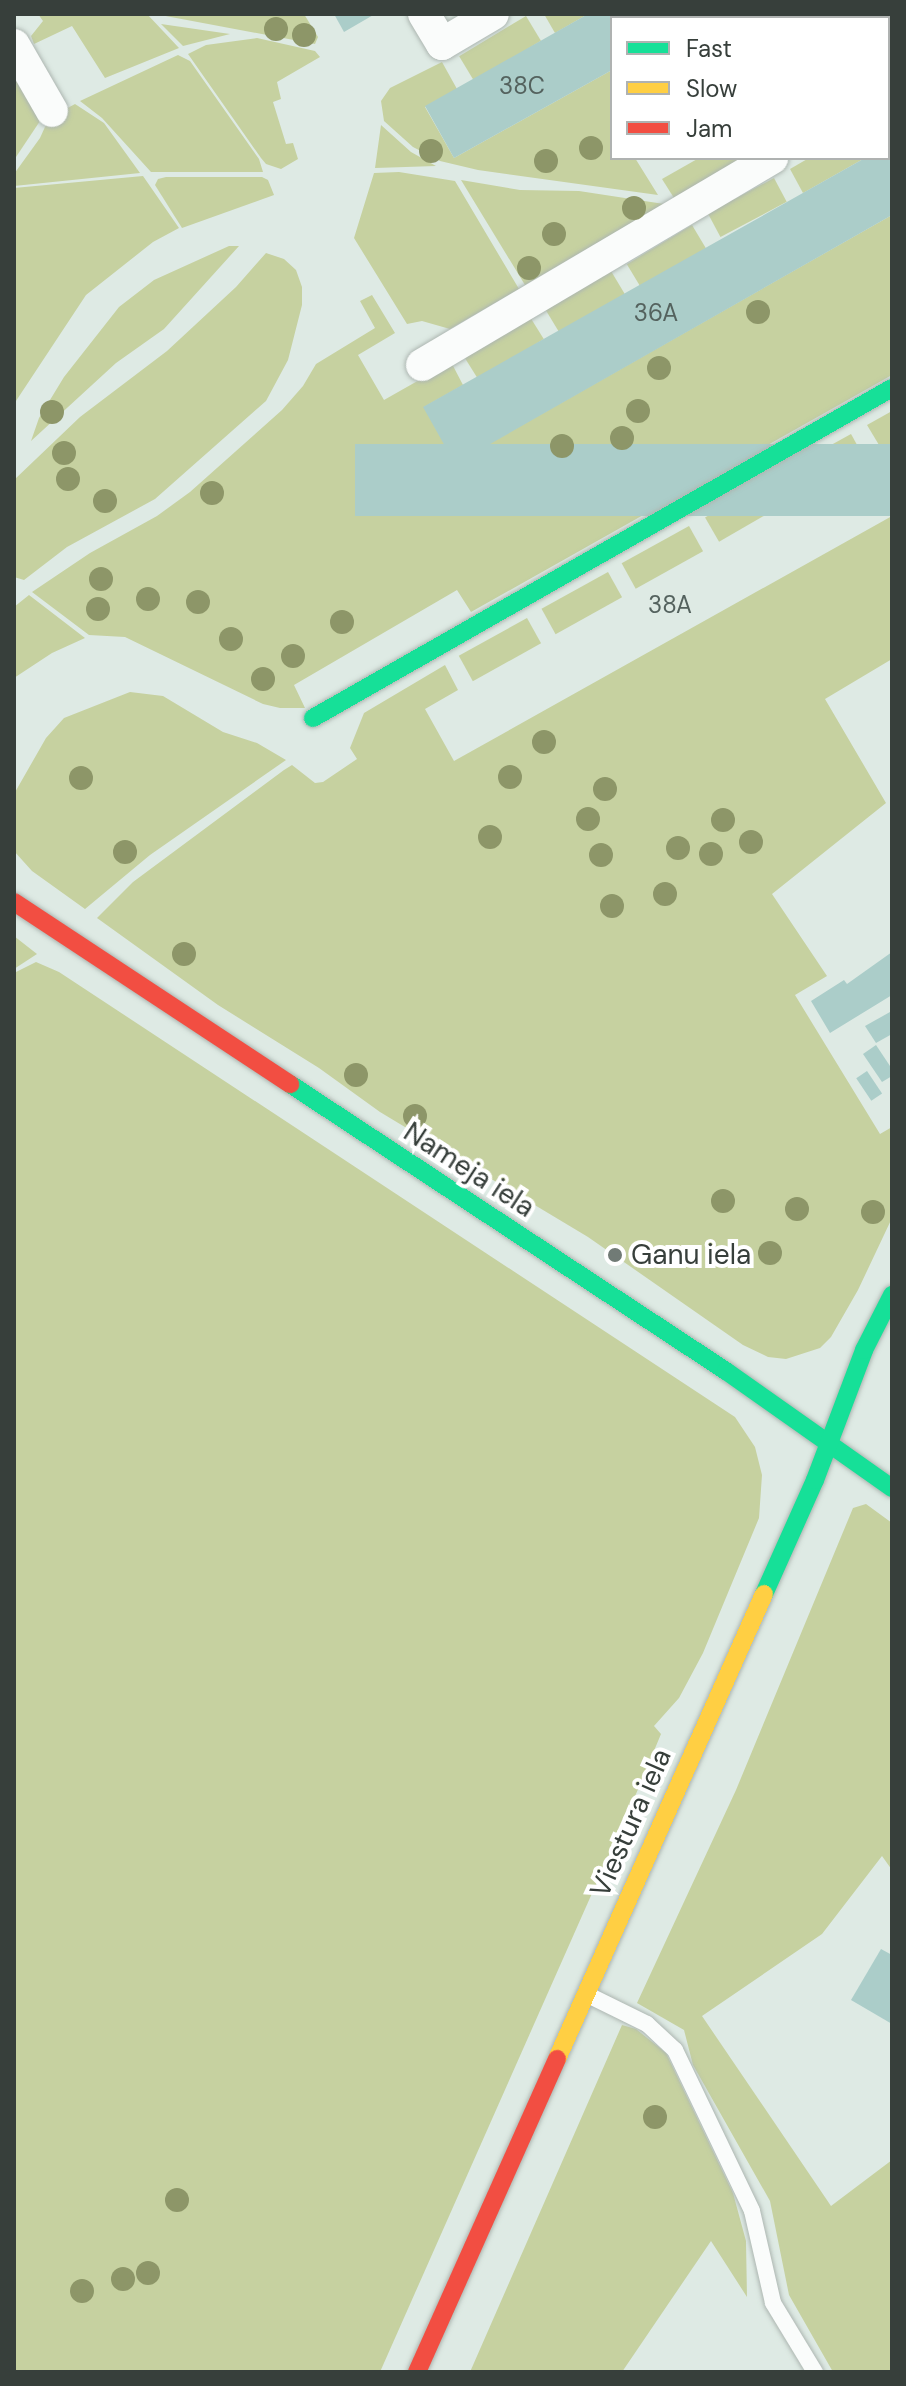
<!DOCTYPE html>
<html>
<head>
<meta charset="utf-8">
<style>
  body { margin:0 }
  #map { position:relative; width:906px; height:2386px; overflow:hidden; background:#deeae4; font-family:"DM Sans",sans-serif }
  div>[style] { position:absolute }
  [style*='--x'] { left:calc(var(--x)*1px); top:calc(var(--y)*1px); width:calc(var(--w)*1px); rotate:calc(var(--a)*1deg) }
  .green>* { inset:0; background:#c6d1a0; transform-origin:0 0 }
  .building>* { inset:0; background:#abcdc9; transform-origin:0 0 }
  .roads { filter:drop-shadow(0 0 2px #adb6b1) drop-shadow(0 0 2px #adb6b1) }
  .lane>* { height:16px; margin:-8px; padding:0 8px; transform-origin:8px; border-radius:8px; background:#fafcfb }
  .street>* { height:32px; margin:-16px; padding:0 16px; transform-origin:16px; border-radius:16px; background:#fafcfb }
  .fast>* { height:18px; margin:-9px; padding:0 9px; transform-origin:9px; border-radius:9px; background:#16e098 }
  .slow>* { height:18px; margin:-9px; padding:0 9px; transform-origin:9px; border-radius:9px; background:#ffcf43 }
  .jam>* { height:18px; margin:-9px; padding:0 9px; transform-origin:9px; border-radius:9px; background:#f24e42 }
  .trees>* { width:24px; height:24px; margin:-12px; border-radius:50%; background:#8d9668 }
  .dots>* { width:22px; height:22px; translate:-50% -50%; box-sizing:border-box; border:4px solid #fff; border-radius:50% }
  span { translate:-50% -50%; white-space:nowrap; text-align:center; line-height:1.15; -webkit-text-stroke:8px #fff; paint-order:stroke }
  .number-label { font-size:24px; color:#54625e }
  .number-label span { -webkit-text-stroke-width:0 }
  .street-label { font-size:28px; color:#373f3b }
  .poi-label { font-size:28px; color:#373f3b }
  .left { translate:0 -50%; text-align:left }
  .frame { position:absolute; inset:0; border:16px solid #373f3b; pointer-events:none }
  .legend { position:absolute; left:610px; top:16px; width:280px; height:144px; box-sizing:border-box; background:#fff; border:2px solid #afb2b1; margin:0; padding:10px 14px; list-style:none; font-size:24px; color:#373f3b }
  .legend li { display:flex; align-items:center; gap:16px; height:40px }
  .legend b { width:40px; border:2px solid #afb2b1 }
</style>
</head>
<body>
<div id="map">
  <div class="green">
    <i style="clip-path:polygon(38px 14px,147px 14px,179px 48px,105px 78px,72px 26px,34px 44px,31px 36px,43px 21px)"></i>
    <i style="clip-path:polygon(155px 14px,304px 14px,318px 37px,315px 44px)"></i>
    <i style="clip-path:polygon(544px 14px,588px 14px,555px 33px)"></i>
    <i style="clip-path:polygon(712px 14px,892px 14px,892px 71px,888px 73px,888px 18px,705px 18px)"></i>
    <i style="left:526px;top:16px;width:29px;height:78px;rotate:59deg"></i>
    <i style="clip-path:polygon(161px 24px,230px 34px,183px 46px)"></i>
    <i style="clip-path:polygon(257px 38px,315px 51px,320px 57px,277px 82px,281px 99px,273px 102px,286px 144px,293px 143px,298px 159px,281px 169px,266px 164px,261px 158px,188px 54px,206px 45px)"></i>
    <i style="clip-path:polygon(178px 55px,190px 61px,259px 159px,263px 172px,151px 172px,102px 118px,80px 101px)"></i>
    <i style="clip-path:polygon(442px 62px,457px 89px,425px 107px,454px 158px,612px 70px,612px 158px,635px 158px,658px 195px,478px 170px,440px 161px,413px 147px,384px 121px,381px 101px,390px 88px)"></i>
    <i style="clip-path:polygon(20px 74px,44px 115px,14px 160px,14px 77px)"></i>
    <i style="clip-path:polygon(75px 104px,104px 123px,140px 173px,14px 186px,14px 174px,40px 138px,49px 118px)"></i>
    <i style="clip-path:polygon(381px 125px,411px 152px,436px 166px,375px 168px)"></i>
    <i style="clip-path:polygon(699px 158px,742px 158px,674px 198px,662px 179px)"></i>
    <i style="clip-path:polygon(809px 158px,865px 158px,803px 193px,790px 169px)"></i>
    <i style="clip-path:polygon(399px 172px,455px 181px,519px 289px,450px 329px,422px 321px,407px 324px,354px 238px,374px 173px)"></i>
    <i style="clip-path:polygon(143px 176px,179px 228px,153px 242px,86px 295px,14px 404px,14px 188px)"></i>
    <i style="clip-path:polygon(166px 177px,262px 177px,268px 180px,274px 195px,182px 228px,155px 185px,158px 179px)"></i>
    <i style="left:774px;top:178px;width:27px;height:75px;rotate:62deg"></i>
    <i style="clip-path:polygon(461px 180px,520px 190px,579px 191px,664px 204px,525px 285px)"></i>
    <i style="clip-path:polygon(892px 215px,892px 375px,471px 612px,457px 590px,294px 685px,305px 708px,280px 708px,263px 704px,125px 637px,89px 635px,32px 592px,90px 553px,157px 516px,190px 492px,282px 410px,303px 386px,316px 364px,375px 328px,360px 301px,372px 295px,395px 333px,358px 355px,384px 400px,451px 362px,463px 385px,424px 407px,455px 463px)"></i>
    <i style="left:692px;top:225px;width:27px;height:76px;rotate:59deg"></i>
    <i style="clip-path:polygon(229px 246px,239px 246px,164px 329px,116px 363px,31px 441px,39px 418px,64px 377px,119px 307px,154px 280px)"></i>
    <i style="clip-path:polygon(266px 253px,284px 259px,296px 270px,302px 287px,302px 305px,288px 360px,266px 401px,155px 499px,67px 547px,24px 580px,14px 577px,14px 480px,80px 417px,167px 351px,236px 287px)"></i>
    <i style="left:611px;top:271px;width:27px;height:76px;rotate:59deg"></i>
    <i style="left:530px;top:317px;width:26px;height:77px;rotate:58deg"></i>
    <i style="clip-path:polygon(892px 411px,892px 444px,882px 450px,867px 425px)"></i>
    <i style="left:851px;top:434px;width:29px;height:75px;rotate:61deg"></i>
    <i style="left:770px;top:480px;width:28px;height:75px;rotate:60deg"></i>
    <i style="clip-path:polygon(892px 516px,892px 659px,825px 699px,886px 803px,772px 894px,827px 976px,795px 995px,880px 1134px,892px 1127px,892px 1218px,858px 1290px,831px 1337px,820px 1348px,786px 1359px,768px 1357px,743px 1345px,588px 1237px,380px 1112px,319px 1068px,218px 1005px,97px 918px,133px 882px,284px 770px,292px 765px,315px 783px,323px 782px,357px 759px,350px 748px,364px 713px,445px 665px,458px 690px,425px 709px,454px 761px)"></i>
    <i style="left:689px;top:526px;width:29px;height:77px;rotate:61deg"></i>
    <i style="left:608px;top:572px;width:29px;height:76px;rotate:61deg"></i>
    <i style="clip-path:polygon(29px 595px,85px 638px,52px 653px,14px 678px,14px 607px)"></i>
    <i style="left:527px;top:618px;width:29px;height:78px;rotate:61deg"></i>
    <i style="clip-path:polygon(130px 692px,163px 696px,223px 732px,257px 743px,286px 760px,150px 855px,85px 909px,32px 871px,14px 851px,14px 794px,46px 738px,64px 718px)"></i>
    <i style="clip-path:polygon(14px 936px,37px 954px,14px 969px)"></i>
    <i style="clip-path:polygon(36px 962px,59px 972px,735px 1417px,755px 1447px,762px 1475px,759px 1518px,703px 1653px,679px 1698px,654px 1726px,661px 1734px,636px 1794px,380px 2372px,14px 2372px,14px 973px)"></i>
    <i style="clip-path:polygon(866px 1504px,892px 1523px,892px 1870px,882px 1856px,822px 1934px,702px 2016px,831px 2206px,892px 2160px,892px 2372px,833px 2372px,789px 2295px,770px 2201px,693px 2065px,684px 2030px,637px 2003px,736px 1790px,853px 1508px)"></i>
    <i style="clip-path:polygon(622px 2025px,636px 2029px,666px 2053px,733px 2193px,746px 2241px,747px 2297px,711px 2241px,622px 2372px,470px 2372px)"></i>
  </div>
  <div class="building">
    <i style="clip-path:polygon(334px 14px,375px 14px,344px 32px)"></i>
    <i style="clip-path:polygon(588px 14px,712px 14px,705px 18px,612px 18px,612px 70px,454px 158px,425px 106px)"></i>
    <i style="clip-path:polygon(892px 143px,892px 215px,455px 464px,423px 407px,865px 158px,888px 158px,888px 145px)"></i>
    <i style="left:892px;top:444px;width:72px;height:537px;rotate:90deg"></i>
    <i style="clip-path:polygon(892px 952px,892px 995px,830px 1033px,811px 1001px,844px 980px,847px 984px)"></i>
    <i style="clip-path:polygon(890px 1012px,892px 1034px,876px 1043px,865px 1026px)"></i>
    <i style="clip-path:polygon(876px 1045px,892px 1069px,892px 1076px,882px 1082px,863px 1054px)"></i>
    <i style="left:867px;top:1071px;width:27px;height:13px;rotate:56deg"></i>
    <i style="clip-path:polygon(881px 1949px,892px 1955px,892px 2024px,851px 2000px)"></i>
  </div>
  <div class="roads">
    <div class="lane">
      <i style="--x:586;--y:1994;--w:68;--a:26.2"></i>
      <i style="--x:647;--y:2024;--w:38;--a:43"></i>
      <i style="--x:675;--y:2050;--w:178;--a:64.4"></i>
      <i style="--x:752;--y:2211;--w:94;--a:77.1"></i>
      <i style="--x:773;--y:2303;--w:81;--a:58.7"></i>
    </div>
    <div class="street">
      <i style="--x:424;--y:14;--w:35;--a:59"></i>
      <i style="--x:442;--y:44;--w:59;--a:-30.5"></i>
      <i style="--x:14;--y:45;--w:76;--a:60.1"></i>
      <i style="--x:888;--y:89;--w:4;--a:-27"></i>
      <i style="--x:422;--y:365;--w:407;--a:-30.6"></i>
    </div>
    <div class="fast">
      <i style="--x:313;--y:718;--w:666;--a:-29.68"></i>
      <i style="--x:290;--y:1084;--w:522;--a:33.36"></i>
      <i style="--x:726;--y:1371;--w:203;--a:35.2"></i>
      <i style="--x:764;--y:1594;--w:125;--a:-65.9"></i>
      <i style="--x:815;--y:1480;--w:139;--a:-69.3"></i>
      <i style="--x:864;--y:1350;--w:62;--a:-63"></i>
    </div>
    <div class="slow">
      <i style="--x:557;--y:2059;--w:509;--a:-66"></i>
    </div>
    <div class="jam">
      <i style="--x:14;--y:902;--w:331;--a:33.4"></i>
      <i style="--x:417;--y:2372;--w:343;--a:-65.9"></i>
    </div>
  </div>
  <div class="trees">
    <i style="left:276px;top:29px"></i>
    <i style="left:304px;top:35px"></i>
    <i style="left:591px;top:148px"></i>
    <i style="left:431px;top:151px"></i>
    <i style="left:546px;top:161px"></i>
    <i style="left:634px;top:208px"></i>
    <i style="left:554px;top:234px"></i>
    <i style="left:529px;top:268px"></i>
    <i style="left:758px;top:312px"></i>
    <i style="left:659px;top:368px"></i>
    <i style="left:638px;top:411px"></i>
    <i style="left:52px;top:412px"></i>
    <i style="left:622px;top:438px"></i>
    <i style="left:562px;top:446px"></i>
    <i style="left:64px;top:453px"></i>
    <i style="left:68px;top:479px"></i>
    <i style="left:212px;top:493px"></i>
    <i style="left:105px;top:501px"></i>
    <i style="left:101px;top:579px"></i>
    <i style="left:148px;top:599px"></i>
    <i style="left:198px;top:602px"></i>
    <i style="left:98px;top:609px"></i>
    <i style="left:342px;top:622px"></i>
    <i style="left:231px;top:639px"></i>
    <i style="left:293px;top:656px"></i>
    <i style="left:263px;top:679px"></i>
    <i style="left:544px;top:742px"></i>
    <i style="left:510px;top:777px"></i>
    <i style="left:81px;top:778px"></i>
    <i style="left:605px;top:789px"></i>
    <i style="left:588px;top:819px"></i>
    <i style="left:723px;top:820px"></i>
    <i style="left:490px;top:837px"></i>
    <i style="left:751px;top:842px"></i>
    <i style="left:678px;top:848px"></i>
    <i style="left:125px;top:852px"></i>
    <i style="left:711px;top:854px"></i>
    <i style="left:601px;top:855px"></i>
    <i style="left:665px;top:894px"></i>
    <i style="left:612px;top:906px"></i>
    <i style="left:184px;top:954px"></i>
    <i style="left:356px;top:1075px"></i>
    <i style="left:415px;top:1116px"></i>
    <i style="left:723px;top:1201px"></i>
    <i style="left:797px;top:1209px"></i>
    <i style="left:873px;top:1212px"></i>
    <i style="left:770px;top:1253px"></i>
    <i style="left:655px;top:2117px"></i>
    <i style="left:177px;top:2200px"></i>
    <i style="left:148px;top:2273px"></i>
    <i style="left:123px;top:2279px"></i>
    <i style="left:82px;top:2291px"></i>
  </div>
  <div class="dots">
    <i style="left:615px;top:1255px;background:#717b76"></i>
  </div>
  <div class="number-label">
    <span style="left:522px;top:86px">38C</span>
    <span style="left:656px;top:313px">36A</span>
    <span style="left:670px;top:605px">38A</span>
  </div>
  <div class="street-label">
    <span style="left:469px;top:1170px;rotate:33deg">Nameja iela</span>
    <span style="left:631px;top:1823px;rotate:-66deg">Viestura iela</span>
  </div>
  <div class="poi-label">
    <span class="left" style="left:631px;top:1255px">Ganu iela</span>
  </div>
  <div class="frame"></div>
  <ul class="legend">
  <li><b style="height:10px;background:#16e098"></b>Fast</li>
  <li><b style="height:10px;background:#ffcf43"></b>Slow</li>
  <li><b style="height:10px;background:#f24e42"></b>Jam</li>
  </ul>
</div>
</body>
</html>
